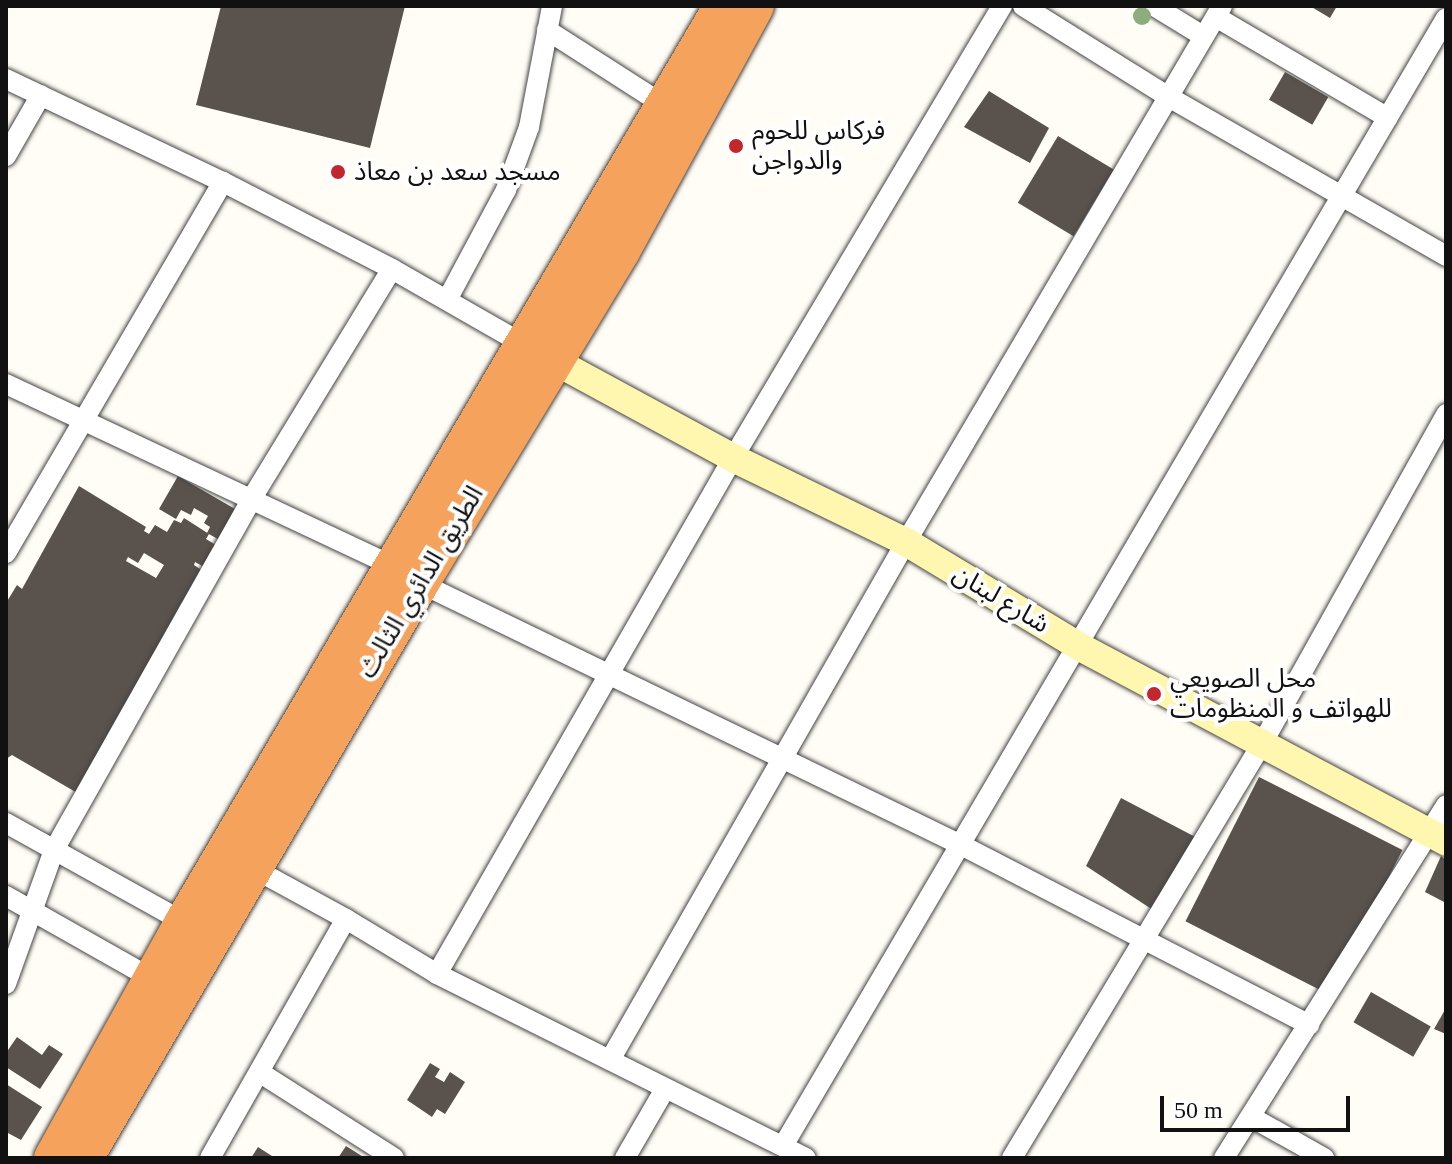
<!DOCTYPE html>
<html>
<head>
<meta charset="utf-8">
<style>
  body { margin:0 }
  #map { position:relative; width:1452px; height:1164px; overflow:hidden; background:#fffdf5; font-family:"Times New Roman","Noto Sans Arabic",serif }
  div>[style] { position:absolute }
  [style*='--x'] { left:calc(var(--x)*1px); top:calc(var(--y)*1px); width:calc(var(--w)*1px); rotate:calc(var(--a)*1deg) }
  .building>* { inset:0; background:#5a524d; transform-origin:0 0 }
  .roads { filter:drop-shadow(0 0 2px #444) drop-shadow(0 0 2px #444) }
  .street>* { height:20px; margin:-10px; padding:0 10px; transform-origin:10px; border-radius:10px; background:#fff }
  .secondary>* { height:28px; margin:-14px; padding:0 14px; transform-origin:14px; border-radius:14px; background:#fff6b0 }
  .highway>* { height:38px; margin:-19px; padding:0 19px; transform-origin:19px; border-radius:19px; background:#f5a25d }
  .trees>* { width:18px; height:18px; margin:-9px; border-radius:50%; background:#8dad7f }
  .dots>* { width:22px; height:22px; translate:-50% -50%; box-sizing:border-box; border:4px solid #fff; border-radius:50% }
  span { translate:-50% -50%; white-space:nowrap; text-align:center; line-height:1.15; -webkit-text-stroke:8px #fff; paint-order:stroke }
  .poi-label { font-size:26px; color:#111 }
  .left { translate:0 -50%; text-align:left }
  .street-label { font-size:26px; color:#111 }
  .frame { position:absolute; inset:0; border:8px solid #111; pointer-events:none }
  .scale { position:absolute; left:1160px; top:1096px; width:190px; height:36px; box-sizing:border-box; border:4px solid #111; border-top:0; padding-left:10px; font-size:24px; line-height:28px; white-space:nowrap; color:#111; -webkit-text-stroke:6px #fff; paint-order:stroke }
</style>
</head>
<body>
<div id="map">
  <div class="building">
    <i style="clip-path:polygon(221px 6px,405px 6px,370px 148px,196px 105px)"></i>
    <i style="clip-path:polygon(1310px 6px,1337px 6px,1330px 18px)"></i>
    <i style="left:1285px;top:72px;width:50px;height:32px;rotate:30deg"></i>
    <i style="clip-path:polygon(989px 91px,1049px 128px,1030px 163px,964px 127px)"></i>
    <i style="left:1058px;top:136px;width:65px;height:78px;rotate:31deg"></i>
    <i style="clip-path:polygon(178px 476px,242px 513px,225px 543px,207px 533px,210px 527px,204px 523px,208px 516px,194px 508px,191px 515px,181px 510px,176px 519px,159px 509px)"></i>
    <i style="clip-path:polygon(evenodd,79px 486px,146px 527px,144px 531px,149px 534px,155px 525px,167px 532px,174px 520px,181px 523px,184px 518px,209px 534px,206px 539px,221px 548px,208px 569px,195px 562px,194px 565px,206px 573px,79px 794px,12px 755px,6px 759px,6px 603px,17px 585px,22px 589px,79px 486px,144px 553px,164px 565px,156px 578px,126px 561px,128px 557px,138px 563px,144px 553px)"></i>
    <i style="left:1259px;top:777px;width:161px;height:162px;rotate:27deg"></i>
    <i style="clip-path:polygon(1121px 798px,1203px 841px,1159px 914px,1086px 866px)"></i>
    <i style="clip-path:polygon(1441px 856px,1446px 860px,1446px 903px,1425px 892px)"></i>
    <i style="left:1371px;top:992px;width:69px;height:35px;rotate:30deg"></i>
    <i style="clip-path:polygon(1446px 1008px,1446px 1034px,1434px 1029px)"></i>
    <i style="clip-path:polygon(17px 1037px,42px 1055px,49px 1045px,63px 1054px,40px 1089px,6px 1067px,6px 1053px)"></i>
    <i style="clip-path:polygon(430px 1063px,440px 1069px,435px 1077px,444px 1082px,450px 1072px,465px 1082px,445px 1114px,437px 1109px,432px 1117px,407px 1100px)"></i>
    <i style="clip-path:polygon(6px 1084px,42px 1107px,21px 1140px,6px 1132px)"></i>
    <i style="clip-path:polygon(346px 1146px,365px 1158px,338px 1158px)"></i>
    <i style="clip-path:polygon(258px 1147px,275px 1158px,251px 1158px)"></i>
  </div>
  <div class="roads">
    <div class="street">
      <i style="--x:1023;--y:6;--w:170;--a:32"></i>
      <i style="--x:1167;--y:96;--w:322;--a:29.8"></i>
      <i style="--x:1154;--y:6;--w:57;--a:31.5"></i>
      <i style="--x:1216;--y:17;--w:199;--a:30.4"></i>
      <i style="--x:547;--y:30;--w:139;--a:32.7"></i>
      <i style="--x:6;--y:79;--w:240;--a:25.4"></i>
      <i style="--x:223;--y:182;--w:190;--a:27.2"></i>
      <i style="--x:392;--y:269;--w:151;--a:29.8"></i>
      <i style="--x:6;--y:156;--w:70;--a:-60.2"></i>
      <i style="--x:447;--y:300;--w:125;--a:-61.8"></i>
      <i style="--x:506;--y:190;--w:67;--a:-69.9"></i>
      <i style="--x:529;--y:127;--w:123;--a:-79.2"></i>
      <i style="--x:6;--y:384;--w:427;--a:25.2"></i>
      <i style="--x:6;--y:553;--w:430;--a:-59.7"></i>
      <i style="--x:420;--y:583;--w:601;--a:25.84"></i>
      <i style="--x:961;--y:845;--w:392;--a:27.3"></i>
      <i style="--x:6;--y:823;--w:204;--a:29.1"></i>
      <i style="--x:253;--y:868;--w:106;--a:28.7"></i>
      <i style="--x:6;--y:896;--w:169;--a:29.5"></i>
      <i style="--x:437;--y:974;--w:595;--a:-60.16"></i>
      <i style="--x:733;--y:458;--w:526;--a:-59.24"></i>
      <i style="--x:6;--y:984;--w:142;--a:-70.3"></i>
      <i style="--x:54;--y:850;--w:404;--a:-60.6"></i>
      <i style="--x:252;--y:498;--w:268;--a:-58.6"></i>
      <i style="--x:610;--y:1060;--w:597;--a:-60.26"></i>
      <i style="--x:906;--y:542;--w:622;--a:-59.48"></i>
      <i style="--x:259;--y:1072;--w:160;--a:32.5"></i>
      <i style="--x:1251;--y:1117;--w:84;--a:29.3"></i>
      <i style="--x:783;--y:1146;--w:1308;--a:-59.55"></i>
      <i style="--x:210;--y:1158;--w:275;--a:-60.4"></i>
      <i style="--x:346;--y:919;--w:106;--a:31.1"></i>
      <i style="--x:437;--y:974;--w:412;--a:26.5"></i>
      <i style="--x:625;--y:1158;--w:80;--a:-59.9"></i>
      <i style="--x:1012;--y:1158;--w:486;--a:-58.9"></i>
      <i style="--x:1263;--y:742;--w:376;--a:-60.8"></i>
      <i style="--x:1224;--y:1158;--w:417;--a:-57.8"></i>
    </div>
    <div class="secondary">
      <i style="--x:538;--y:352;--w:222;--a:28.5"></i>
      <i style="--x:733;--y:458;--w:192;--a:25.9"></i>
      <i style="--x:906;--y:542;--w:203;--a:31.1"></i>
      <i style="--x:1080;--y:647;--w:415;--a:28"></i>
    </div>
    <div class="highway">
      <i style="--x:53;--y:1158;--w:270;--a:-61"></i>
      <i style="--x:184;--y:922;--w:1063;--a:-59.53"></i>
      <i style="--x:84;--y:1158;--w:666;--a:-59.7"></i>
      <i style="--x:420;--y:583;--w:388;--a:-58.8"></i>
      <i style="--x:621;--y:251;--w:279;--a:-61.3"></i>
    </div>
  </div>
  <div class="trees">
    <i style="left:1142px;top:16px"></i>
  </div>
  <div class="dots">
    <i style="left:736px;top:146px;background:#c4262e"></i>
    <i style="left:338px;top:172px;background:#c4262e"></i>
    <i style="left:1154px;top:694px;background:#c4262e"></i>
  </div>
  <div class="poi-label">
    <span class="left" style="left:752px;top:146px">فركاس للحوم<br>والدواجن</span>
    <span class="left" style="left:354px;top:172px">مسجد سعد بن معاذ</span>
    <span class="left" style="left:1170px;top:694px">محل الصويعي<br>للهواتف و المنظومات</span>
  </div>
  <div class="street-label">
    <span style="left:421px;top:582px;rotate:-59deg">الطريق الدائري الثالث</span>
    <span style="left:1001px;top:599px;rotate:31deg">شارع لبنان</span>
  </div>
  <div class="frame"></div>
  <div class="scale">50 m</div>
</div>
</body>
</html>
